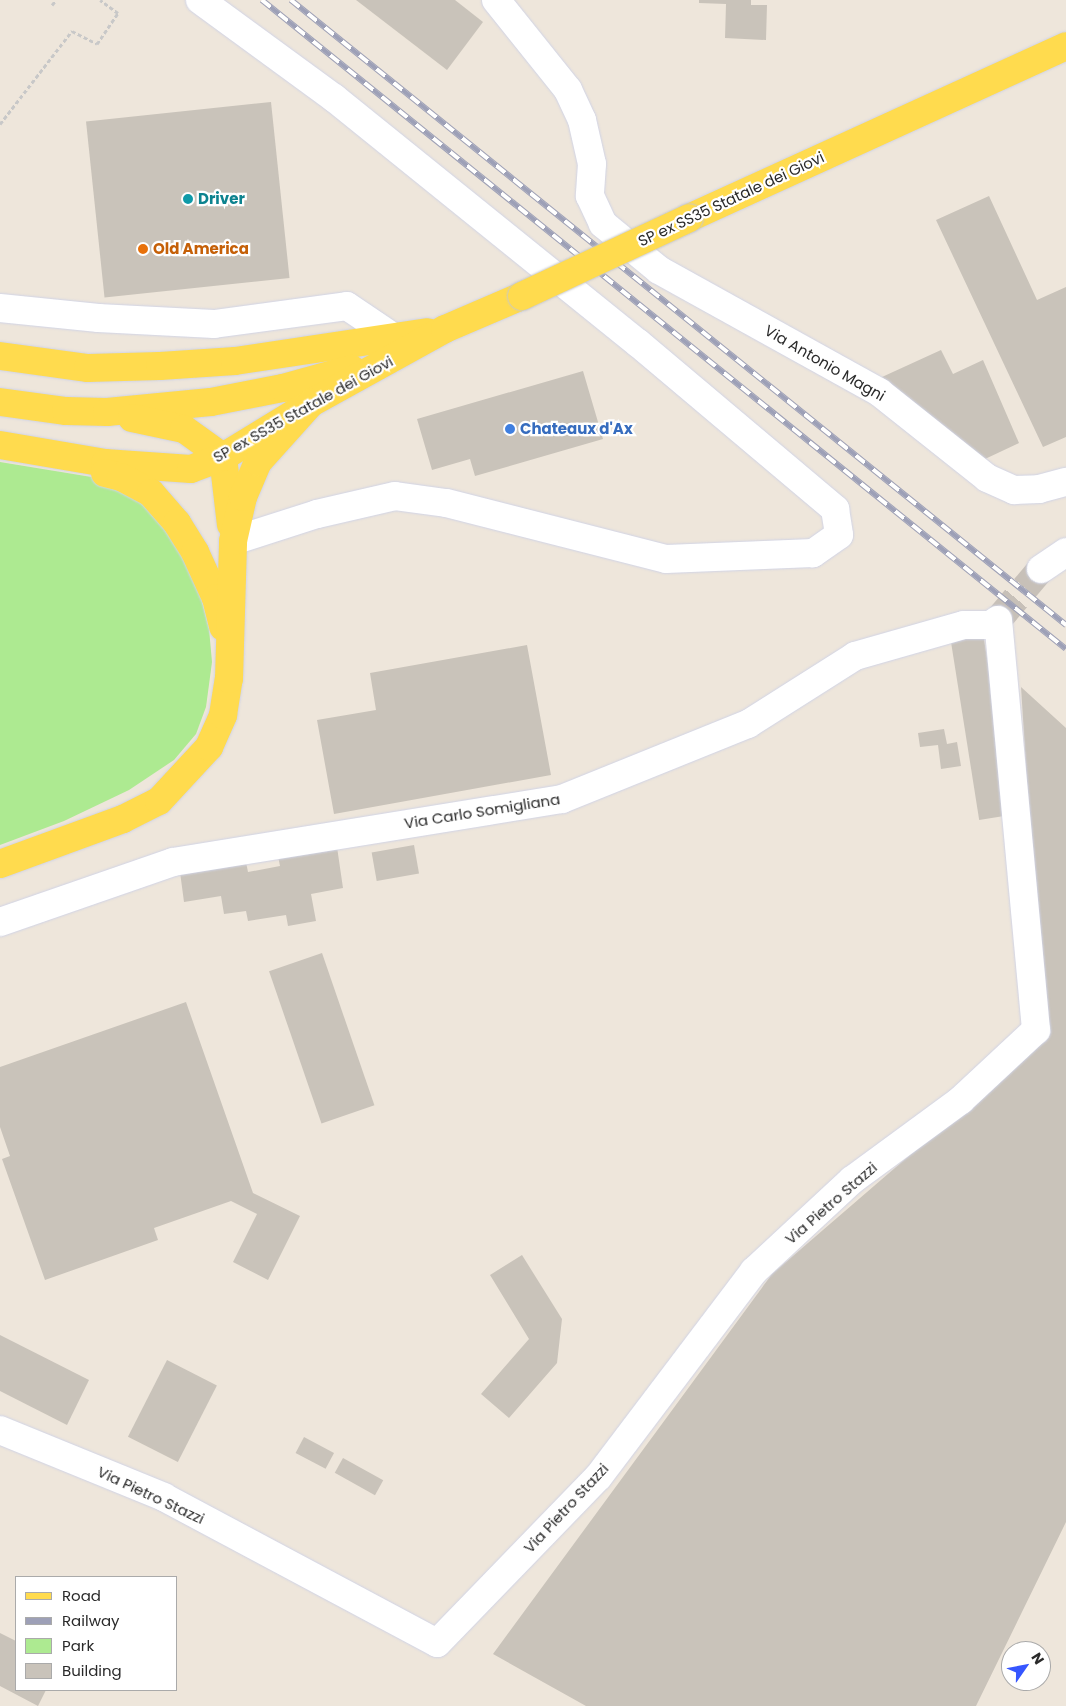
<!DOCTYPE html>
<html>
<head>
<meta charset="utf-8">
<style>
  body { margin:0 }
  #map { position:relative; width:1066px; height:1706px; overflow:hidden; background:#eee6db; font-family:Poppins,sans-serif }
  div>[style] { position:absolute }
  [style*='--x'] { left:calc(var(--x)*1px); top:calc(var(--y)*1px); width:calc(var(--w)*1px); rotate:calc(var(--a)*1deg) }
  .green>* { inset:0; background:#adea91 }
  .building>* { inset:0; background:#c9c3ba; transform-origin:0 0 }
  .minor-tunnel>* { height:28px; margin-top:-14px; transform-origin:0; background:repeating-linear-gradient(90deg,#c7c0b8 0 28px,transparent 0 42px) }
  .path>* { height:3px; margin-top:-1.5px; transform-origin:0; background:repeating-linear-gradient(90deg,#c8c8c8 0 4px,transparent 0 6.5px) }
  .roads { filter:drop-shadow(0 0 1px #d0d3e5) drop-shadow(0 0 1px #d0d3e5) }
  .minor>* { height:28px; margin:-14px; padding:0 14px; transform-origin:14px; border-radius:14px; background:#fff }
  .major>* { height:28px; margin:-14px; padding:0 14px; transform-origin:14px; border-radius:14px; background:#ffdb4e }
  .rail>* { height:5.5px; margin-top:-2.75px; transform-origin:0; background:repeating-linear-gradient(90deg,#fff 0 11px,#9da0b7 0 22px); box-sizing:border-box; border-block:1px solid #9da0b7 }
  .bridges { filter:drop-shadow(0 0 1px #c8c8c8) drop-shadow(0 0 1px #c8c8c8) }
  .major-bridge>* { height:28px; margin:-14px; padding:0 14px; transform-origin:14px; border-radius:14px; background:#ffdb4e }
  .dots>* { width:14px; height:14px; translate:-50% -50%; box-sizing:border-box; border:2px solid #fff; border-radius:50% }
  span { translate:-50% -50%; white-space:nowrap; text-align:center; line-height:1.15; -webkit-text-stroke:4.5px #fff; paint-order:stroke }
  .culture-label { font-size:15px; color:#0d838f; font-weight:700 }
  .left { translate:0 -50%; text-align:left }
  .street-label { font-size:15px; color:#2a2a2a }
  .food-label { font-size:15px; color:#c56008; font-weight:700 }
  .shop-label { font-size:15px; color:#366cbe; font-weight:700 }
  .legend { position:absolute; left:15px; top:1576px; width:162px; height:115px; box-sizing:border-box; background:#fff; border:1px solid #aaa; margin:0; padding:6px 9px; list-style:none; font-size:15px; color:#2a2a2a }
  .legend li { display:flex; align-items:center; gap:10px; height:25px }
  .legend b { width:25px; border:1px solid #aaa }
  .north { position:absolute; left:1001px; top:1641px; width:50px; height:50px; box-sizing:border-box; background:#fff; border:1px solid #aaa; border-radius:50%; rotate:57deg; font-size:14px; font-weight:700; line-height:20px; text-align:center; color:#2a2a2a }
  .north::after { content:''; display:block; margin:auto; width:18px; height:22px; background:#3656ff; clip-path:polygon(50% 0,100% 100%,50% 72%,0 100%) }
</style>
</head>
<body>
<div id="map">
  <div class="green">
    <i style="clip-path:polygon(0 462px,110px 480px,148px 505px,172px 536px,197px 582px,209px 629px,212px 662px,206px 707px,196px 734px,174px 760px,129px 790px,64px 821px,0 845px)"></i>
  </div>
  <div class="building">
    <i style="clip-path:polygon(356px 0,455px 0,483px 22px,447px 70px)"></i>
    <i style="clip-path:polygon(699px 0,751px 0,751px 5px,767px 5px,766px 40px,725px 38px,726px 4px,699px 3px)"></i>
    <i style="left:271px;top:102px;width:177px;height:186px;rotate:84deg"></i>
    <i style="clip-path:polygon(989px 196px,1037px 300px,1066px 287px,1066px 437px,1043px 447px,936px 220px)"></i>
    <i style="clip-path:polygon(941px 350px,953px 374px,983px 360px,1019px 443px,985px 459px,882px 377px)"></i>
    <i style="clip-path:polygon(583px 371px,603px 439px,475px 476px,470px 459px,432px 470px,417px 419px)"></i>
    <i style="left:983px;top:633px;width:184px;height:33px;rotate:81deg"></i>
    <i style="clip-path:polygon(527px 645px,551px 775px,334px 814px,317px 720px,376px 710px,370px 673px)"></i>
    <i style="clip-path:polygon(1021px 687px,1066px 728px,1066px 1522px,976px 1706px,586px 1706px,493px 1654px,772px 1274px,1050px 1034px,1033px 879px)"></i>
    <i style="clip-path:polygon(944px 729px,947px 744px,957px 742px,961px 766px,941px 769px,938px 745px,920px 747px,918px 733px)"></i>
    <i style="left:414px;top:845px;width:29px;height:43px;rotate:80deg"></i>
    <i style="clip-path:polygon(337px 847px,343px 888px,311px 894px,316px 921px,288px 926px,286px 915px,248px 921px,246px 911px,224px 914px,221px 896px,184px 902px,180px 872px,246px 862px,248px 872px,280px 866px,278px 856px)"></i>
    <i style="left:322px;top:953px;width:161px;height:56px;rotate:71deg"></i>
    <i style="clip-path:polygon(186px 1002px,253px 1193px,300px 1216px,268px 1280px,233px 1262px,257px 1214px,231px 1201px,154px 1228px,158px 1240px,45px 1280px,2px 1159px,10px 1156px,0 1127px,0 1067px)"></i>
    <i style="clip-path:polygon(522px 1255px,562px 1319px,557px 1363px,509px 1418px,481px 1394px,529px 1339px,490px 1275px)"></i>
    <i style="clip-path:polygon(0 1335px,89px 1380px,67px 1425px,0 1391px)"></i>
    <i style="left:167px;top:1360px;width:56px;height:86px;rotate:27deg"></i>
    <i style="left:304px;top:1437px;width:34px;height:18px;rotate:28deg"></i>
    <i style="left:343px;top:1458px;width:46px;height:17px;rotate:29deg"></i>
    <i style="clip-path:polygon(0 1633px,16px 1641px,16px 1690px,46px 1690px,38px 1706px,0 1686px)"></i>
  </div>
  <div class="minor-tunnel">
    <i style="--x:998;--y:620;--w:67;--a:-49.9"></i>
  </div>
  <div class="path">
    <i style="--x:52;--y:5;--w:6;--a:-51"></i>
    <i style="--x:0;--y:124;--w:118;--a:-52.3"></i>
    <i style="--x:72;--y:31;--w:28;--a:27"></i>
    <i style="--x:97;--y:44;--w:37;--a:-56"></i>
    <i style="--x:118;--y:13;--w:22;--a:-144"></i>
  </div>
  <div class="roads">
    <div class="minor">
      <i style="--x:200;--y:0;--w:166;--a:36.2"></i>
      <i style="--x:334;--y:98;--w:390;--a:38.9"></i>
      <i style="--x:638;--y:343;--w:258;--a:40.1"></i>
      <i style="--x:835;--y:509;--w:26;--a:81"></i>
      <i style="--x:839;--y:535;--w:32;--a:145"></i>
      <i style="--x:813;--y:553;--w:147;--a:177.7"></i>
      <i style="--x:666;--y:559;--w:227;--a:-165.7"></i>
      <i style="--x:446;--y:503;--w:51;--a:-172.2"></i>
      <i style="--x:395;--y:496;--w:80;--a:167"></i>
      <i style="--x:317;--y:514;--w:88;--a:162.2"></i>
      <i style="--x:496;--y:0;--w:115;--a:51.3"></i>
      <i style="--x:568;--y:90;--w:33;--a:65"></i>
      <i style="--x:582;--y:120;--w:45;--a:77.2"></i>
      <i style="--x:592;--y:164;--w:32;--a:94"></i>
      <i style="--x:590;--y:196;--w:31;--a:65"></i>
      <i style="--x:603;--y:224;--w:72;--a:39.4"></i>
      <i style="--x:659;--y:270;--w:252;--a:29"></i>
      <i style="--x:879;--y:392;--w:138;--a:38.5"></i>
      <i style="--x:987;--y:478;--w:30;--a:24"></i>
      <i style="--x:1014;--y:490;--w:25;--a:-2"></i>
      <i style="--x:1039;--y:489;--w:28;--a:-15"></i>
      <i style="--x:0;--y:308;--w:99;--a:5.8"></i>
      <i style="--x:98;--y:318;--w:116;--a:3"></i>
      <i style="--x:214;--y:324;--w:134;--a:-7.7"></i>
      <i style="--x:347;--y:306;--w:55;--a:34"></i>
      <i style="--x:1041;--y:569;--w:30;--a:-34"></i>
      <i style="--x:0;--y:922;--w:183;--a:-19.1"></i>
      <i style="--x:173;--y:862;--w:394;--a:-9.2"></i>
      <i style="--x:562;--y:799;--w:201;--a:-22"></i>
      <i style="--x:748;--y:724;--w:127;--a:-32.4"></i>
      <i style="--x:855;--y:656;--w:113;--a:-15.9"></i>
      <i style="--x:964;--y:625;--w:26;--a:0"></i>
      <i style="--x:990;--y:625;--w:9;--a:-32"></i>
      <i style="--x:998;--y:620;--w:412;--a:84.7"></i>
      <i style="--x:1036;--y:1030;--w:103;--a:137"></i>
      <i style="--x:961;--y:1100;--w:135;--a:143.7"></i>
      <i style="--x:852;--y:1180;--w:134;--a:137.1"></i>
      <i style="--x:754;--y:1271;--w:258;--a:127.1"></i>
      <i style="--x:598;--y:1477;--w:231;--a:134.1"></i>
      <i style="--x:437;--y:1643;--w:310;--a:-151.9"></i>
      <i style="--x:164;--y:1497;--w:177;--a:-157.8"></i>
    </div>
    <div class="major">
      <i style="--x:689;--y:218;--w:414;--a:-24.5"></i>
      <i style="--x:0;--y:356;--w:89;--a:7.8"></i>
      <i style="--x:88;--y:368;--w:72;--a:-1.6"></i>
      <i style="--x:160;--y:366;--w:75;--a:-3.8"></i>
      <i style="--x:235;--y:361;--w:195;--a:-8.5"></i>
      <i style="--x:0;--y:402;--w:67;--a:7.8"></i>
      <i style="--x:66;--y:411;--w:41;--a:1.4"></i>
      <i style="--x:107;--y:412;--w:104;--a:-5.5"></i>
      <i style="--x:211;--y:402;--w:73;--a:-11"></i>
      <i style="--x:283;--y:388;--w:71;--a:-15.6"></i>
      <i style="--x:132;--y:418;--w:53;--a:11.9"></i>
      <i style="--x:184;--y:429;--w:48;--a:35.7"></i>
      <i style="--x:223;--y:457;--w:68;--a:83.3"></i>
      <i style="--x:0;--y:445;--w:107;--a:9.7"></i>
      <i style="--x:105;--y:463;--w:86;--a:4"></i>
      <i style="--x:191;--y:469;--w:34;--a:-21"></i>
      <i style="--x:223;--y:457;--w:103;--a:-31.5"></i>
      <i style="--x:311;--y:403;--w:153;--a:-28.9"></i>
      <i style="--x:445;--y:329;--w:84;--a:-23.2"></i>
      <i style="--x:105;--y:473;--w:16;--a:14"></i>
      <i style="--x:121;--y:477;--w:34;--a:28"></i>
      <i style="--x:151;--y:493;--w:40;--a:49"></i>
      <i style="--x:177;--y:523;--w:34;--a:58"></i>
      <i style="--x:195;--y:552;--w:51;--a:65.5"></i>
      <i style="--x:216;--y:598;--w:30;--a:76"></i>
      <i style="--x:0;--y:864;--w:131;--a:-20.1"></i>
      <i style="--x:123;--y:819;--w:40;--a:-26.6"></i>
      <i style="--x:159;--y:801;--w:74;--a:-47.2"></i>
      <i style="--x:209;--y:747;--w:35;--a:-66"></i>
      <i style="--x:223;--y:715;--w:36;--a:-81"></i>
      <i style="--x:229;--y:679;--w:138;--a:-88.3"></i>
      <i style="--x:233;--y:541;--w:45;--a:-77.2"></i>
      <i style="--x:243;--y:497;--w:38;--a:-67"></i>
      <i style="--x:258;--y:462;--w:79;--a:-48.1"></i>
    </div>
  </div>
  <div class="rail">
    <i style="--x:262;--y:0;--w:1033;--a:38.91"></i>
    <i style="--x:291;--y:0;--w:996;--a:38.88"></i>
  </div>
  <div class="bridges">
    <div class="major-bridge">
      <i style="--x:522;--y:296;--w:184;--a:-25"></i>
    </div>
  </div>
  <div class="dots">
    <i style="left:188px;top:199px;background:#0f9aa8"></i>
    <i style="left:143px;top:249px;background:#e8710a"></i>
    <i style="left:510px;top:429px;background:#3f7fe0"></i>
  </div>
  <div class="culture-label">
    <span class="left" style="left:198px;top:199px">Driver</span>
  </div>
  <div class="street-label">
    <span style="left:731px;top:199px;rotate:-25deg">SP ex SS35 Statale dei Giovi</span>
    <span style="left:825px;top:363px;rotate:30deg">Via Antonio Magni</span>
    <span style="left:303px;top:409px;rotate:-29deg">SP ex SS35 Statale dei Giovi</span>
    <span style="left:482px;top:811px;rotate:-9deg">Via Carlo Somigliana</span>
    <span style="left:831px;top:1203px;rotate:-41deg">Via Pietro Stazzi</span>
    <span style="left:151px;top:1495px;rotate:25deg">Via Pietro Stazzi</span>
    <span style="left:566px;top:1508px;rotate:-47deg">Via Pietro Stazzi</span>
  </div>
  <div class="food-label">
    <span class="left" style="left:153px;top:249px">Old America</span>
  </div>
  <div class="shop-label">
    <span class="left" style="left:520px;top:429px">Chateaux d'Ax</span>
  </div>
  <ul class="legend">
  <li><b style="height:6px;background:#ffdb4e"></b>Road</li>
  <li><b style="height:6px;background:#9da0b7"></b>Railway</li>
  <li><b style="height:14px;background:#adea91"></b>Park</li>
  <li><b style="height:14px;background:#c9c3ba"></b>Building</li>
  </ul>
  <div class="north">N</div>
</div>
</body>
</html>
